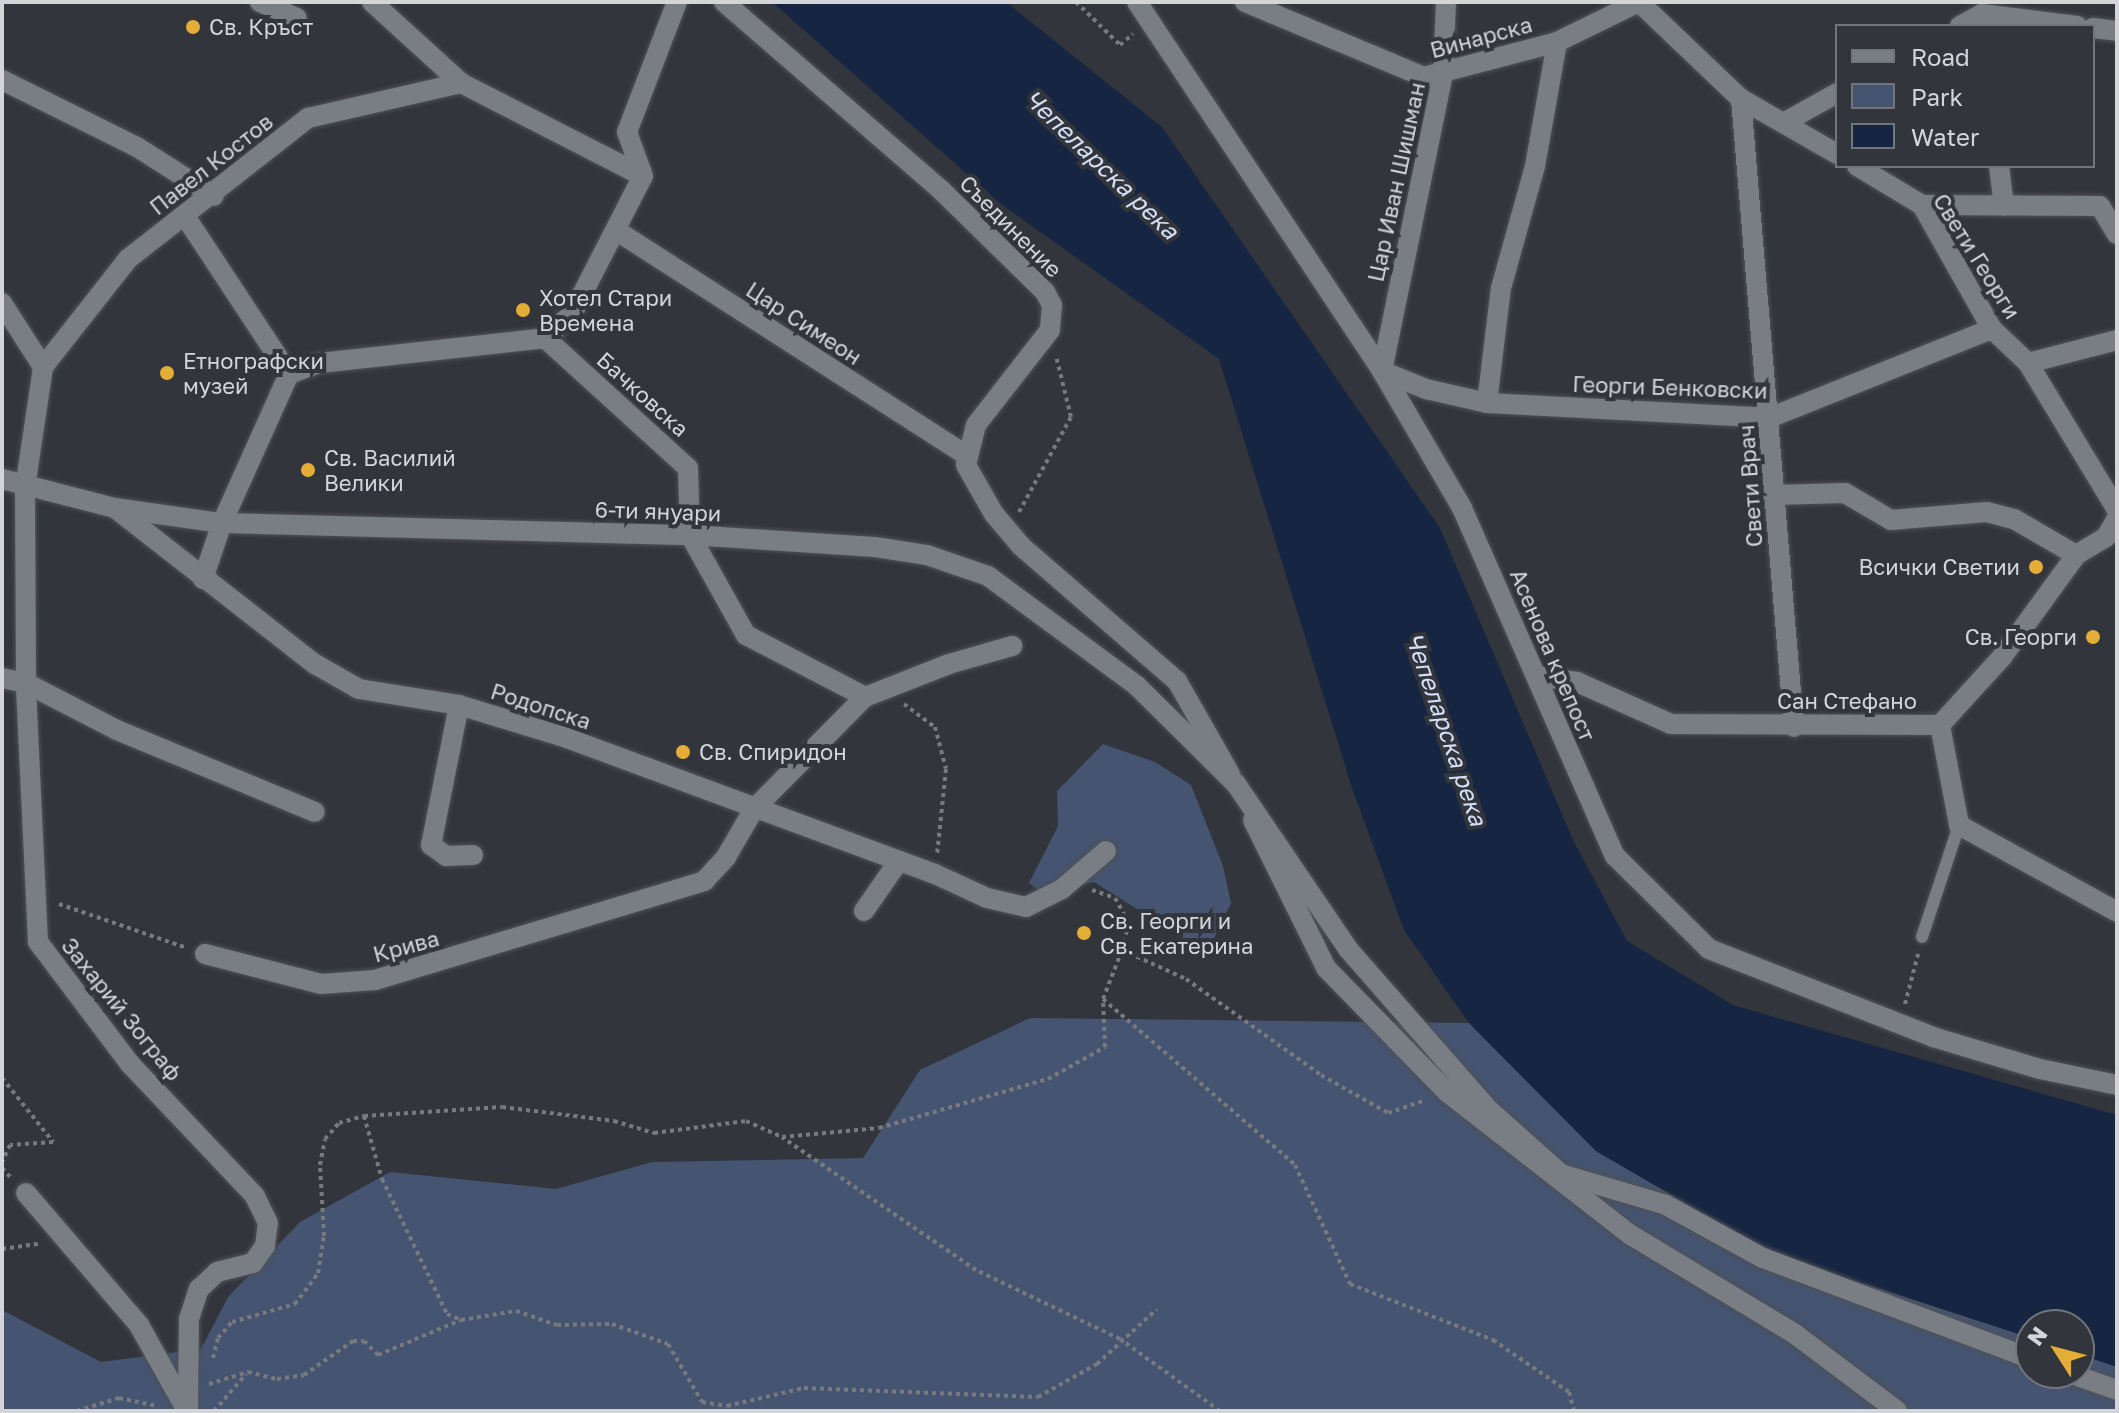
<!DOCTYPE html>
<html>
<head>
<meta charset="utf-8">
<style>
  body { margin:0 }
  #map { position:relative; width:2119px; height:1413px; overflow:hidden; background:#32353b; font-family:"Golos Text",sans-serif }
  div>[style] { position:absolute }
  [style*='--x'] { left:calc(var(--x)*1px); top:calc(var(--y)*1px); width:calc(var(--w)*1px); rotate:calc(var(--a)*1deg) }
  .green>* { inset:0; background:#455470 }
  .water>* { inset:0; background:#162541 }
  .path>* { height:4px; margin-top:-2px; transform-origin:0; background:repeating-linear-gradient(90deg,#787a7f 0 4px,transparent 0 8px) }
  .roads { filter:drop-shadow(0 0 2px #4e5155) drop-shadow(0 0 2px #4e5155) }
  .service>* { height:12px; margin:-6px; padding:0 6px; transform-origin:6px; border-radius:6px; background:#797d84 }
  .minor>* { height:20px; margin:-10px; padding:0 10px; transform-origin:10px; border-radius:10px; background:#797d84 }
  .tertiary>* { height:20px; margin:-10px; padding:0 10px; transform-origin:10px; border-radius:10px; background:#797d84 }
  .secondary>* { height:20px; margin:-10px; padding:0 10px; transform-origin:10px; border-radius:10px; background:#797d84 }
  .dots>* { width:22px; height:22px; translate:-50% -50%; box-sizing:border-box; border:4px solid #32353b; border-radius:50% }
  span { translate:-50% -50%; white-space:nowrap; text-align:center; line-height:1.15; -webkit-text-stroke:8px #32353b; paint-order:stroke }
  .poi-label { font-size:22px; color:#d3d5d9 }
  .left { translate:0 -50%; text-align:left }
  .right { translate:-100% -50%; text-align:right }
  .street-label { font-size:22px; color:#d3d5d9 }
  .water-label { font-size:24px; color:#d3e0f7; font-style:italic }
  .frame { position:absolute; inset:0; border:4px solid #d3d5d9; pointer-events:none }
  .legend { position:absolute; left:1835px; top:24px; width:260px; height:144px; box-sizing:border-box; background:#32353b; border:2px solid #72757a; margin:0; padding:10px 14px; list-style:none; font-size:24px; color:#d3d5d9 }
  .legend li { display:flex; align-items:center; gap:16px; height:40px }
  .legend b { width:40px; border:2px solid #72757a }
  .north { position:absolute; left:2015px; top:1309px; width:80px; height:80px; box-sizing:border-box; background:#32353b; border:2px solid #72757a; border-radius:50%; rotate:306deg; font-size:22px; font-weight:700; line-height:32px; text-align:center; color:#d3d5d9 }
  .north::after { content:''; display:block; margin:auto; width:28px; height:36px; background:#e4ad35; clip-path:polygon(50% 0,100% 100%,50% 72%,0 100%) }
</style>
</head>
<body>
<div id="map">
  <div class="green">
    <i style="clip-path:polygon(1103px 744px,1155px 762px,1191px 785px,1223px 866px,1231px 903px,1207px 953px,1094px 882px,1042px 893px,1029px 883px,1058px 826px,1057px 791px)"></i>
    <i style="clip-path:polygon(1030px 1018px,1469px 1023px,1596px 1151px,1773px 1254px,2031px 1338px,2031px 1373px,2079px 1373px,2079px 1354px,2117px 1367px,2117px 1411px,2px 1411px,2px 1310px,101px 1362px,201px 1349px,228px 1297px,300px 1222px,390px 1172px,556px 1189px,652px 1162px,863px 1158px,920px 1070px)"></i>
  </div>
  <div class="water">
    <i style="clip-path:polygon(772px 2px,1006px 2px,1162px 127px,1440px 528px,1573px 840px,1627px 941px,1733px 1005px,2117px 1115px,2117px 1367px,2079px 1354px,2079px 1325px,2031px 1325px,2031px 1338px,1773px 1254px,1596px 1151px,1469px 1023px,1404px 930px,1352px 788px,1219px 359px,1001px 204px)"></i>
  </div>
  <div class="path">
    <i style="--x:1076;--y:2;--w:62;--a:44.3"></i>
    <i style="--x:1120;--y:45;--w:17;--a:-40"></i>
    <i style="--x:1019;--y:512;--w:108;--a:-61.3"></i>
    <i style="--x:1071;--y:417;--w:63;--a:-103.8"></i>
    <i style="--x:904;--y:704;--w:39;--a:37"></i>
    <i style="--x:935;--y:727;--w:43;--a:75.3"></i>
    <i style="--x:946;--y:769;--w:85;--a:96"></i>
    <i style="--x:1092;--y:890;--w:24;--a:19"></i>
    <i style="--x:1115;--y:898;--w:29;--a:61"></i>
    <i style="--x:1129;--y:923;--w:28;--a:105"></i>
    <i style="--x:59;--y:904;--w:135;--a:19"></i>
    <i style="--x:1103;--y:999;--w:254;--a:40.8"></i>
    <i style="--x:1295;--y:1165;--w:131;--a:65.2"></i>
    <i style="--x:1350;--y:1284;--w:154;--a:21.4"></i>
    <i style="--x:1493;--y:1340;--w:92;--a:34.4"></i>
    <i style="--x:1569;--y:1392;--w:20;--a:75"></i>
    <i style="--x:1905;--y:1004;--w:52;--a:-75.4"></i>
    <i style="--x:2;--y:1078;--w:82;--a:51.4"></i>
    <i style="--x:53;--y:1142;--w:43;--a:176"></i>
    <i style="--x:10;--y:1145;--w:19;--a:115"></i>
    <i style="--x:364;--y:1116;--w:66;--a:74.1"></i>
    <i style="--x:382;--y:1179;--w:150;--a:64.3"></i>
    <i style="--x:447;--y:1314;--w:15;--a:23"></i>
    <i style="--x:2;--y:1168;--w:13;--a:48"></i>
    <i style="--x:2;--y:1249;--w:37;--a:-8"></i>
    <i style="--x:213;--y:1358;--w:21;--a:-76"></i>
    <i style="--x:218;--y:1338;--w:21;--a:-49"></i>
    <i style="--x:232;--y:1322;--w:66;--a:-15.9"></i>
    <i style="--x:295;--y:1304;--w:39;--a:-53"></i>
    <i style="--x:318;--y:1273;--w:37;--a:-81"></i>
    <i style="--x:324;--y:1236;--w:71;--a:-93.2"></i>
    <i style="--x:320;--y:1165;--w:26;--a:-79"></i>
    <i style="--x:325;--y:1139;--w:21;--a:-49"></i>
    <i style="--x:339;--y:1123;--w:26;--a:-16"></i>
    <i style="--x:364;--y:1116;--w:138;--a:-3.7"></i>
    <i style="--x:502;--y:1107;--w:113;--a:7.1"></i>
    <i style="--x:614;--y:1121;--w:42;--a:16.7"></i>
    <i style="--x:654;--y:1133;--w:93;--a:-7.4"></i>
    <i style="--x:746;--y:1121;--w:39;--a:24"></i>
    <i style="--x:209;--y:1384;--w:41;--a:-17.1"></i>
    <i style="--x:248;--y:1372;--w:30;--a:14"></i>
    <i style="--x:277;--y:1379;--w:27;--a:-8"></i>
    <i style="--x:304;--y:1375;--w:60;--a:-34.8"></i>
    <i style="--x:353;--y:1341;--w:11;--a:0"></i>
    <i style="--x:364;--y:1341;--w:20;--a:45"></i>
    <i style="--x:378;--y:1355;--w:90;--a:-22.9"></i>
    <i style="--x:461;--y:1320;--w:56;--a:-9.3"></i>
    <i style="--x:516;--y:1311;--w:43;--a:18.9"></i>
    <i style="--x:557;--y:1325;--w:55;--a:-1"></i>
    <i style="--x:612;--y:1324;--w:59;--a:19.7"></i>
    <i style="--x:668;--y:1344;--w:67;--a:59.6"></i>
    <i style="--x:702;--y:1402;--w:25;--a:9"></i>
    <i style="--x:727;--y:1406;--w:79;--a:-13.2"></i>
    <i style="--x:804;--y:1388;--w:234;--a:2.2"></i>
    <i style="--x:1038;--y:1397;--w:68;--a:-29.2"></i>
    <i style="--x:1097;--y:1364;--w:81;--a:-42.5"></i>
    <i style="--x:77;--y:1411;--w:44;--a:-17.2"></i>
    <i style="--x:119;--y:1398;--w:40;--a:12"></i>
    <i style="--x:214;--y:1411;--w:49;--a:-49.1"></i>
    <i style="--x:1220;--y:1411;--w:123;--a:-144.2"></i>
    <i style="--x:1120;--y:1339;--w:160;--a:-154.4"></i>
    <i style="--x:976;--y:1270;--w:235;--a:-145.6"></i>
    <i style="--x:782;--y:1137;--w:97;--a:-5.3"></i>
    <i style="--x:879;--y:1128;--w:176;--a:-16.2"></i>
    <i style="--x:1048;--y:1079;--w:65;--a:-29.3"></i>
    <i style="--x:1105;--y:1047;--w:48;--a:-92.4"></i>
    <i style="--x:1103;--y:999;--w:53;--a:-68.8"></i>
    <i style="--x:1122;--y:950;--w:70;--a:24.4"></i>
    <i style="--x:1186;--y:979;--w:166;--a:35.4"></i>
    <i style="--x:1321;--y:1075;--w:77;--a:29.6"></i>
    <i style="--x:1388;--y:1113;--w:39;--a:-19"></i>
  </div>
  <div class="roads">
    <div class="service">
      <i style="--x:1922;--y:937;--w:118;--a:-71.7"></i>
    </div>
    <div class="minor">
      <i style="--x:260;--y:2;--w:40;--a:23.4"></i>
      <i style="--x:372;--y:2;--w:120;--a:42.3"></i>
      <i style="--x:461;--y:83;--w:204;--a:27.1"></i>
      <i style="--x:1137;--y:2;--w:443;--a:56.4"></i>
      <i style="--x:1382;--y:371;--w:159;--a:59.7"></i>
      <i style="--x:1462;--y:508;--w:380;--a:66.3"></i>
      <i style="--x:1615;--y:856;--w:132;--a:44.7"></i>
      <i style="--x:1709;--y:949;--w:241;--a:21.4"></i>
      <i style="--x:1933;--y:1037;--w:112;--a:16.7"></i>
      <i style="--x:2040;--y:1069;--w:79;--a:11.7"></i>
      <i style="--x:1245;--y:2;--w:194;--a:22.7"></i>
      <i style="--x:1424;--y:77;--w:138;--a:-14.7"></i>
      <i style="--x:1557;--y:42;--w:91;--a:-26"></i>
      <i style="--x:1446;--y:2;--w:72;--a:92.4"></i>
      <i style="--x:1443;--y:74;--w:303;--a:101.6"></i>
      <i style="--x:1382;--y:371;--w:48;--a:22.2"></i>
      <i style="--x:1426;--y:389;--w:63;--a:12.9"></i>
      <i style="--x:1487;--y:403;--w:282;--a:3"></i>
      <i style="--x:1769;--y:418;--w:240;--a:-21.8"></i>
      <i style="--x:1639;--y:2;--w:141;--a:43.6"></i>
      <i style="--x:1741;--y:99;--w:111;--a:29.8"></i>
      <i style="--x:1960;--y:26;--w:25;--a:-29"></i>
      <i style="--x:1982;--y:14;--w:96;--a:7.2"></i>
      <i style="--x:2093;--y:28;--w:24;--a:7"></i>
      <i style="--x:2;--y:80;--w:151;--a:26.4"></i>
      <i style="--x:137;--y:147;--w:91;--a:32.5"></i>
      <i style="--x:1741;--y:99;--w:630;--a:85.18"></i>
      <i style="--x:1785;--y:122;--w:60;--a:-29.1"></i>
      <i style="--x:1857;--y:166;--w:76;--a:31"></i>
      <i style="--x:1922;--y:205;--w:142;--a:60.6"></i>
      <i style="--x:1992;--y:329;--w:50;--a:43.4"></i>
      <i style="--x:2028;--y:363;--w:172;--a:58.8"></i>
      <i style="--x:1999;--y:166;--w:40;--a:82.9"></i>
      <i style="--x:1922;--y:205;--w:178;--a:0.3"></i>
      <i style="--x:2100;--y:206;--w:33;--a:59"></i>
      <i style="--x:185;--y:216;--w:189;--a:56.6"></i>
      <i style="--x:617;--y:231;--w:415;--a:32.7"></i>
      <i style="--x:2;--y:303;--w:76;--a:57.4"></i>
      <i style="--x:545;--y:338;--w:193;--a:42.3"></i>
      <i style="--x:688;--y:468;--w:67;--a:88.3"></i>
      <i style="--x:690;--y:535;--w:115;--a:60.8"></i>
      <i style="--x:746;--y:635;--w:134;--a:27.5"></i>
      <i style="--x:2028;--y:363;--w:92;--a:-14.5"></i>
      <i style="--x:1487;--y:403;--w:116;--a:-83.1"></i>
      <i style="--x:1501;--y:288;--w:127;--a:-74.4"></i>
      <i style="--x:1535;--y:166;--w:126;--a:-79.9"></i>
      <i style="--x:1773;--y:495;--w:72;--a:-1.6"></i>
      <i style="--x:1845;--y:493;--w:53;--a:30.4"></i>
      <i style="--x:1891;--y:520;--w:96;--a:-4.8"></i>
      <i style="--x:1987;--y:512;--w:28;--a:15"></i>
      <i style="--x:2014;--y:519;--w:72;--a:30.1"></i>
      <i style="--x:115;--y:508;--w:254;--a:38"></i>
      <i style="--x:315;--y:664;--w:51;--a:29.6"></i>
      <i style="--x:359;--y:689;--w:101;--a:9.1"></i>
      <i style="--x:459;--y:705;--w:113;--a:17"></i>
      <i style="--x:567;--y:738;--w:392;--a:20.3"></i>
      <i style="--x:935;--y:874;--w:57;--a:24.8"></i>
      <i style="--x:987;--y:898;--w:40;--a:13"></i>
      <i style="--x:1026;--y:907;--w:40;--a:-26.6"></i>
      <i style="--x:1062;--y:889;--w:58;--a:-40.8"></i>
      <i style="--x:203;--y:579;--w:59;--a:-71.3"></i>
      <i style="--x:1536;--y:676;--w:41;--a:8.3"></i>
      <i style="--x:1577;--y:682;--w:103;--a:24.1"></i>
      <i style="--x:1671;--y:724;--w:269;--a:0.2"></i>
      <i style="--x:1940;--y:725;--w:92;--a:-47.6"></i>
      <i style="--x:2002;--y:657;--w:126;--a:-54"></i>
      <i style="--x:2076;--y:555;--w:35;--a:-31"></i>
      <i style="--x:2106;--y:537;--w:22;--a:-60"></i>
      <i style="--x:2;--y:678;--w:25;--a:12"></i>
      <i style="--x:26;--y:683;--w:102;--a:27.3"></i>
      <i style="--x:117;--y:730;--w:214;--a:22.5"></i>
      <i style="--x:459;--y:705;--w:143;--a:101.3"></i>
      <i style="--x:431;--y:845;--w:19;--a:36"></i>
      <i style="--x:446;--y:856;--w:27;--a:-2"></i>
      <i style="--x:1940;--y:725;--w:102;--a:79.2"></i>
      <i style="--x:1959;--y:825;--w:180;--a:28.8"></i>
      <i style="--x:1253;--y:820;--w:165;--a:63.7"></i>
      <i style="--x:1326;--y:968;--w:173;--a:45.7"></i>
      <i style="--x:1447;--y:1092;--w:233;--a:37.9"></i>
      <i style="--x:1631;--y:1235;--w:192;--a:31.1"></i>
      <i style="--x:1795;--y:1334;--w:128;--a:37"></i>
      <i style="--x:864;--y:911;--w:60;--a:-55.2"></i>
      <i style="--x:205;--y:954;--w:120;--a:14.5"></i>
      <i style="--x:321;--y:984;--w:54;--a:-4.2"></i>
      <i style="--x:375;--y:980;--w:344;--a:-16.7"></i>
      <i style="--x:704;--y:881;--w:33;--a:-47"></i>
      <i style="--x:726;--y:857;--w:56;--a:-59.7"></i>
      <i style="--x:754;--y:809;--w:158;--a:-45.3"></i>
      <i style="--x:865;--y:697;--w:90;--a:-21.4"></i>
      <i style="--x:949;--y:664;--w:66;--a:-15.9"></i>
      <i style="--x:26;--y:1193;--w:174;--a:49.4"></i>
      <i style="--x:139;--y:1325;--w:98;--a:60.8"></i>
      <i style="--x:188;--y:1411;--w:92;--a:-89.4"></i>
      <i style="--x:189;--y:1319;--w:32;--a:-72"></i>
      <i style="--x:199;--y:1289;--w:25;--a:-43"></i>
      <i style="--x:217;--y:1272;--w:37;--a:-14"></i>
      <i style="--x:253;--y:1263;--w:21;--a:-55"></i>
      <i style="--x:265;--y:1246;--w:23;--a:-83"></i>
      <i style="--x:268;--y:1223;--w:30;--a:-116"></i>
      <i style="--x:255;--y:1196;--w:182;--a:-133.4"></i>
      <i style="--x:130;--y:1064;--w:153;--a:-127"></i>
      <i style="--x:38;--y:942;--w:259;--a:-92.7"></i>
      <i style="--x:26;--y:683;--w:195;--a:-90.3"></i>
      <i style="--x:25;--y:488;--w:122;--a:-81.5"></i>
      <i style="--x:43;--y:367;--w:137;--a:-51.8"></i>
      <i style="--x:128;--y:259;--w:229;--a:-38.1"></i>
      <i style="--x:308;--y:118;--w:157;--a:-12.9"></i>
    </div>
    <div class="tertiary">
      <i style="--x:724;--y:2;--w:286;--a:40.9"></i>
      <i style="--x:940;--y:189;--w:147;--a:44.4"></i>
      <i style="--x:1045;--y:292;--w:15;--a:62"></i>
      <i style="--x:1052;--y:305;--w:25;--a:95"></i>
      <i style="--x:1050;--y:330;--w:120;--a:127.9"></i>
      <i style="--x:976;--y:425;--w:41;--a:104"></i>
      <i style="--x:966;--y:465;--w:56;--a:60.3"></i>
      <i style="--x:994;--y:514;--w:42;--a:49.8"></i>
      <i style="--x:1021;--y:546;--w:206;--a:40.9"></i>
      <i style="--x:1177;--y:681;--w:107;--a:60.3"></i>
      <i style="--x:222;--y:523;--w:163;--a:-65.8"></i>
      <i style="--x:289;--y:374;--w:33;--a:-20"></i>
      <i style="--x:320;--y:363;--w:226;--a:-6.3"></i>
      <i style="--x:545;--y:338;--w:36;--a:-42"></i>
      <i style="--x:572;--y:314;--w:155;--a:-62.8"></i>
      <i style="--x:643;--y:176;--w:47;--a:-110"></i>
      <i style="--x:627;--y:132;--w:139;--a:-69"></i>
    </div>
    <div class="secondary">
      <i style="--x:2;--y:479;--w:117;--a:14.4"></i>
      <i style="--x:115;--y:508;--w:108;--a:8"></i>
      <i style="--x:222;--y:523;--w:468;--a:1.5"></i>
      <i style="--x:690;--y:535;--w:185;--a:3.7"></i>
      <i style="--x:875;--y:547;--w:53;--a:8.7"></i>
      <i style="--x:927;--y:555;--w:65;--a:19"></i>
      <i style="--x:988;--y:576;--w:185;--a:36.4"></i>
      <i style="--x:1137;--y:686;--w:139;--a:44.7"></i>
      <i style="--x:1236;--y:784;--w:199;--a:55.8"></i>
      <i style="--x:1348;--y:949;--w:213;--a:48.8"></i>
      <i style="--x:1488;--y:1109;--w:98;--a:41.7"></i>
      <i style="--x:1561;--y:1174;--w:109;--a:16.4"></i>
      <i style="--x:1666;--y:1205;--w:111;--a:28.7"></i>
      <i style="--x:1763;--y:1258;--w:286;--a:20.6"></i>
      <i style="--x:2069;--y:1373;--w:51;--a:19.5"></i>
    </div>
  </div>
  <div class="dots">
    <i style="left:193px;top:27px;background:#e4ad35"></i>
    <i style="left:523px;top:310px;background:#e4ad35"></i>
    <i style="left:167px;top:373px;background:#e4ad35"></i>
    <i style="left:308px;top:470px;background:#e4ad35"></i>
    <i style="left:2036px;top:567px;background:#e4ad35"></i>
    <i style="left:2093px;top:637px;background:#e4ad35"></i>
    <i style="left:683px;top:752px;background:#e4ad35"></i>
    <i style="left:1084px;top:933px;background:#e4ad35"></i>
  </div>
  <div class="poi-label">
    <span class="left" style="left:209px;top:27px">Св. Кръст</span>
    <span class="left" style="left:539px;top:310px">Хотел Стари<br>Времена</span>
    <span class="left" style="left:183px;top:373px">Етнографски<br>музей</span>
    <span class="left" style="left:324px;top:470px">Св. Василий<br>Велики</span>
    <span class="right" style="left:2020px;top:567px">Всички Светии</span>
    <span class="right" style="left:2077px;top:637px">Св. Георги</span>
    <span class="left" style="left:699px;top:752px">Св. Спиридон</span>
    <span class="left" style="left:1100px;top:933px">Св. Георги и<br>Св. Екатерина</span>
  </div>
  <div class="street-label">
    <span style="left:1481px;top:37px;rotate:-15deg">Винарска</span>
    <span style="left:211px;top:164px;rotate:-38deg">Павел Костов</span>
    <span style="left:1396px;top:182px;rotate:-78deg">Цар Иван Шишман</span>
    <span style="left:1011px;top:226px;rotate:45deg">Съединение</span>
    <span style="left:1977px;top:256px;rotate:58deg">Свети Георги</span>
    <span style="left:804px;top:323px;rotate:33deg">Цар Симеон</span>
    <span style="left:1670px;top:387px;rotate:2deg">Георги Бенковски</span>
    <span style="left:643px;top:394px;rotate:42deg">Бачковска</span>
    <span style="left:1750px;top:486px;rotate:-94deg">Свети Врач</span>
    <span style="left:658px;top:511px;rotate:2deg">6-ти януари</span>
    <span style="left:1553px;top:655px;rotate:67deg">Асенова крепост</span>
    <span style="left:1847px;top:701px">Сан Стефано</span>
    <span style="left:541px;top:706px;rotate:18deg">Родопска</span>
    <span style="left:406px;top:946px;rotate:-15deg">Крива</span>
    <span style="left:122px;top:1009px;rotate:51deg">Захарий Зограф</span>
  </div>
  <div class="water-label">
    <span style="left:1102px;top:164px;rotate:44deg">Чепеларска река</span>
    <span style="left:1447px;top:729px;rotate:71deg">Чепеларска река</span>
  </div>
  <div class="frame"></div>
  <ul class="legend">
  <li><b style="height:10px;background:#797d84"></b>Road</li>
  <li><b style="height:22px;background:#455470"></b>Park</li>
  <li><b style="height:22px;background:#162541"></b>Water</li>
  </ul>
  <div class="north">N</div>
</div>
</body>
</html>
